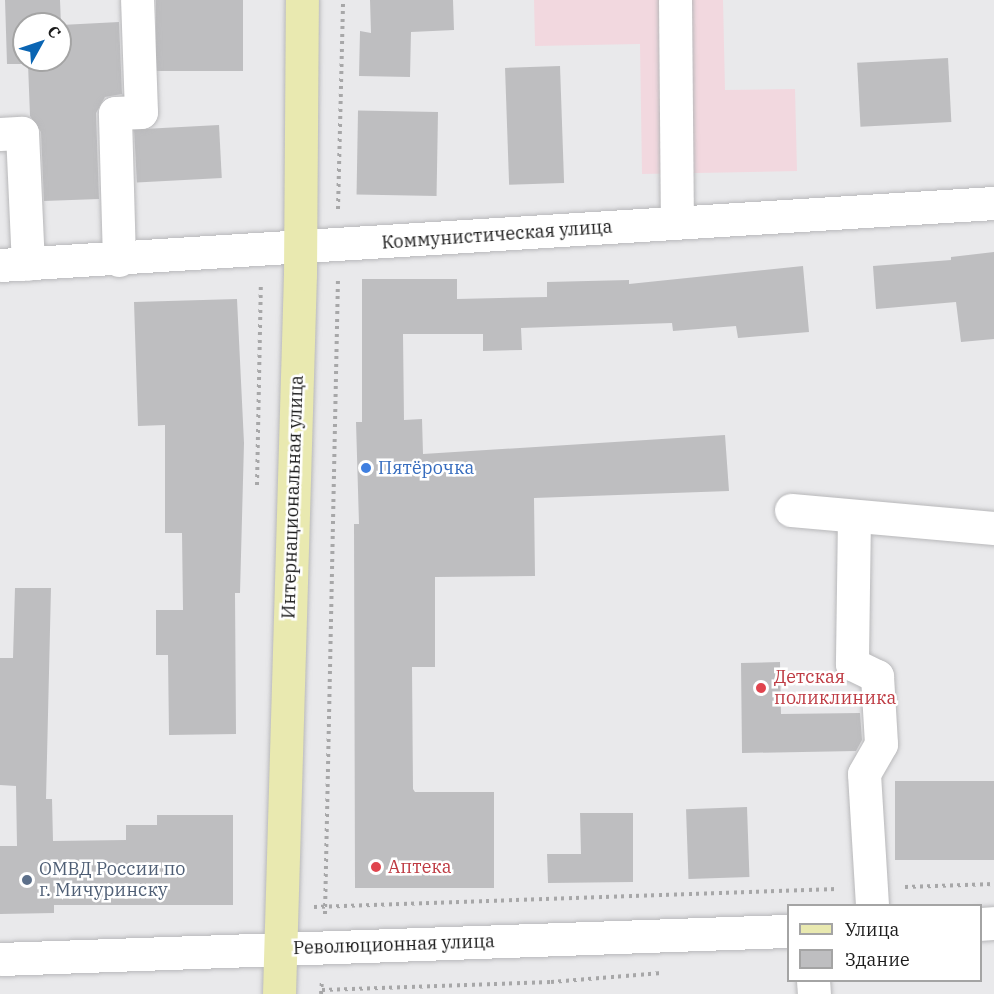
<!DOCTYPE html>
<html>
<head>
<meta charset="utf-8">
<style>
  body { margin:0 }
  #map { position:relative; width:994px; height:994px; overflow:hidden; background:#e9e9eb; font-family:"IBM Plex Serif",serif }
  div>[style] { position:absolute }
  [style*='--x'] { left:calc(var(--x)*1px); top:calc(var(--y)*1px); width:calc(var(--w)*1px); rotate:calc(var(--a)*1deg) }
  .industrial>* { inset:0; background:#f2d8df }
  .building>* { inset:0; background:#bebec0; transform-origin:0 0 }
  .path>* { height:4px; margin-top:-2px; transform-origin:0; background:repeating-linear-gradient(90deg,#a7a7a8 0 3px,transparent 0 7.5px) }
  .roads { filter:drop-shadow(0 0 2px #b8b8ba) drop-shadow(0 0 2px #b8b8ba) }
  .minor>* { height:33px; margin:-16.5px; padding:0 16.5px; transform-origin:16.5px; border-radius:16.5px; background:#fff }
  .major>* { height:33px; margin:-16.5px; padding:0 16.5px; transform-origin:16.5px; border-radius:16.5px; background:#e9e9b0 }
  .dots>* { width:16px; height:16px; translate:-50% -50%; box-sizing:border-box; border:3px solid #fff; border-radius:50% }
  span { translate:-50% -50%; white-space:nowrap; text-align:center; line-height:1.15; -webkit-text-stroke:5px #fff; paint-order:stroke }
  .street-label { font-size:18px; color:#1b1b1b }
  .shop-label { font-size:18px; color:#366cbe }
  .left { translate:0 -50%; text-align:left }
  .health-label { font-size:18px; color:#be3a42 }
  .service-label { font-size:18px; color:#4e5e75 }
  .legend { position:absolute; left:787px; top:904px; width:195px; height:78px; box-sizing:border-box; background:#fff; border:2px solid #a4a4a4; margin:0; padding:8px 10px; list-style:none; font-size:18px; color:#1b1b1b }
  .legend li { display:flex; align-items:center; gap:12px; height:30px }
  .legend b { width:30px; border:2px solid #a4a4a4 }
  .north { position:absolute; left:12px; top:12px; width:60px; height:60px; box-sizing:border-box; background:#fff; border:2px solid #a4a4a4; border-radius:50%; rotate:50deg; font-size:16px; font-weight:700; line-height:24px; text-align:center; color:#1b1b1b }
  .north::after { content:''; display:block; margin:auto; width:21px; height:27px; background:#0a65b3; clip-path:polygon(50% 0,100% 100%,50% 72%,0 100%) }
</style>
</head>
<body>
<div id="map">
  <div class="industrial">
    <i style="clip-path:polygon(534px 0,723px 0,725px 90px,795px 89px,797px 171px,642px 174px,640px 44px,535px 46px)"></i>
  </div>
  <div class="building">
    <i style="clip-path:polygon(evenodd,5px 0,60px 0,61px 25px,119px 22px,122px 94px,105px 97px,96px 113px,99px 199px,44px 201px,41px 132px,30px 116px,28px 64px,7px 64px,5px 0,24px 24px,60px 24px,60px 60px,24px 60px,24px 24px)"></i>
    <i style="left:156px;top:0;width:87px;height:71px"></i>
    <i style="clip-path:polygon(370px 0,453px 0,454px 30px,411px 32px,410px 77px,359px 76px,360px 31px,371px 33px)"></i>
    <i style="left:948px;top:58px;width:64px;height:91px;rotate:87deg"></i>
    <i style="left:560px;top:66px;width:117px;height:55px;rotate:88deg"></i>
    <i style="left:438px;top:112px;width:84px;height:80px;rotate:91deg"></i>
    <i style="left:219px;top:125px;width:53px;height:85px;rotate:87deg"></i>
    <i style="clip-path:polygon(994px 252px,994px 339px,961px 342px,956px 302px,876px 309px,873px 266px,951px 260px,951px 257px)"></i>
    <i style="clip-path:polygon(803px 266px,809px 332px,738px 338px,736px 326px,673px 331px,672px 323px,521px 328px,522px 350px,483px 351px,483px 334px,403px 334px,404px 420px,422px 419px,423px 454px,725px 435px,729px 491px,534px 498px,535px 576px,435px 577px,435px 667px,412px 667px,413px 789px,415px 792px,494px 792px,494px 888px,355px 888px,354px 524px,359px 524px,356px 422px,362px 422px,362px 279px,457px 279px,457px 299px,547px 297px,547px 282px,629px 280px,629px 284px)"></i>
    <i style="clip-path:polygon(237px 299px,244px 443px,240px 593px,235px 593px,236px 734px,169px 735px,168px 655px,156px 655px,156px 610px,183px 610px,182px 533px,165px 533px,165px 425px,138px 426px,134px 302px)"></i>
    <i style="clip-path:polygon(15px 588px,51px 588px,46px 799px,52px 799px,53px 841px,126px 840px,126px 825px,157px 825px,157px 815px,233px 815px,233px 905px,54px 905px,54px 913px,0 914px,0 846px,17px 846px,16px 786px,0 785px,0 658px,13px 658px)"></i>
    <i style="clip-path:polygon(780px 662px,781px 714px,860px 713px,862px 740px,856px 751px,742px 753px,741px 663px)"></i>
    <i style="left:994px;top:781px;width:79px;height:99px;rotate:90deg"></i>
    <i style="left:747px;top:807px;width:70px;height:61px;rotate:88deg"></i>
    <i style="clip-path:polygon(580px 813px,633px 813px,633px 882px,548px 883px,547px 854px,581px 854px)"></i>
  </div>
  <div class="path">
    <i style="--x:338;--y:209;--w:209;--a:-88.6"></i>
    <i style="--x:257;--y:485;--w:202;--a:-88.9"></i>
    <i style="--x:905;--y:887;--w:89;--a:-1.9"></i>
    <i style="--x:314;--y:907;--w:523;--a:-1.97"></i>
    <i style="--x:325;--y:914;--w:637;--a:-88.83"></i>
    <i style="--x:322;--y:990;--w:229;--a:-2"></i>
    <i style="--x:551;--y:982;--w:111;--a:-4.6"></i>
    <i style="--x:321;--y:994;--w:13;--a:-86"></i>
  </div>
  <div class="roads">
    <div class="minor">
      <i style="--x:675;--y:0;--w:222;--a:89.5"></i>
      <i style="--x:0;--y:134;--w:22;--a:-3"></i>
      <i style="--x:22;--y:133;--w:131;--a:87.4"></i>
      <i style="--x:119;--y:260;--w:147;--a:-91.6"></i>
      <i style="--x:115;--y:113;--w:26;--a:-2"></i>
      <i style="--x:141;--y:112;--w:112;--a:-92"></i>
      <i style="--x:0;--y:265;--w:996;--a:-3.57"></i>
      <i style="--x:791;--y:510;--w:204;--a:5.1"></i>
      <i style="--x:854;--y:516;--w:148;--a:90.8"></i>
      <i style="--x:852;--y:664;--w:28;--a:26"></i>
      <i style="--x:877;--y:676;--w:68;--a:86.6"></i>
      <i style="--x:881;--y:744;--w:34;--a:120"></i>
      <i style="--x:864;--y:774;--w:132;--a:86.5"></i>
      <i style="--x:980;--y:924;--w:14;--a:-4"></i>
      <i style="--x:0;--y:959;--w:788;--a:-2.04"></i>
      <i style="--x:813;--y:980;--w:14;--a:86"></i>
    </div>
    <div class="major">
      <i style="--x:279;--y:994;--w:720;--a:-88.33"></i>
      <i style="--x:300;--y:274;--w:274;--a:-89.6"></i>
    </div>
  </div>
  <div class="dots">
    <i style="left:366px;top:468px;background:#3f7fe0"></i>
    <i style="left:761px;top:688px;background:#e0444e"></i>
    <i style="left:376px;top:867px;background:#e0444e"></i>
    <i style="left:27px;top:880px;background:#5c6f8a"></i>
  </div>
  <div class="street-label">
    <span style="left:497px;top:235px;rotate:-4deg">Коммунистическая улица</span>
    <span style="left:293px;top:497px;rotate:-88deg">Интернациональная улица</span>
    <span style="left:394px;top:945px;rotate:-2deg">Революционная улица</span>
  </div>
  <div class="shop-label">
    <span class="left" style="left:378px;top:468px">Пятёрочка</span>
  </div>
  <div class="health-label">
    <span class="left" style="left:774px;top:688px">Детская<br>поликлиника</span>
    <span class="left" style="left:388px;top:867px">Аптека</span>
  </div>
  <div class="service-label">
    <span class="left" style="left:39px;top:880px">ОМВД России по<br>г. Мичуринску</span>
  </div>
  <ul class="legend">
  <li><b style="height:8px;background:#e9e9b0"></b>Улица</li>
  <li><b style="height:16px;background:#bebec0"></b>Здание</li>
  </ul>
  <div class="north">С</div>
</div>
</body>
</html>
